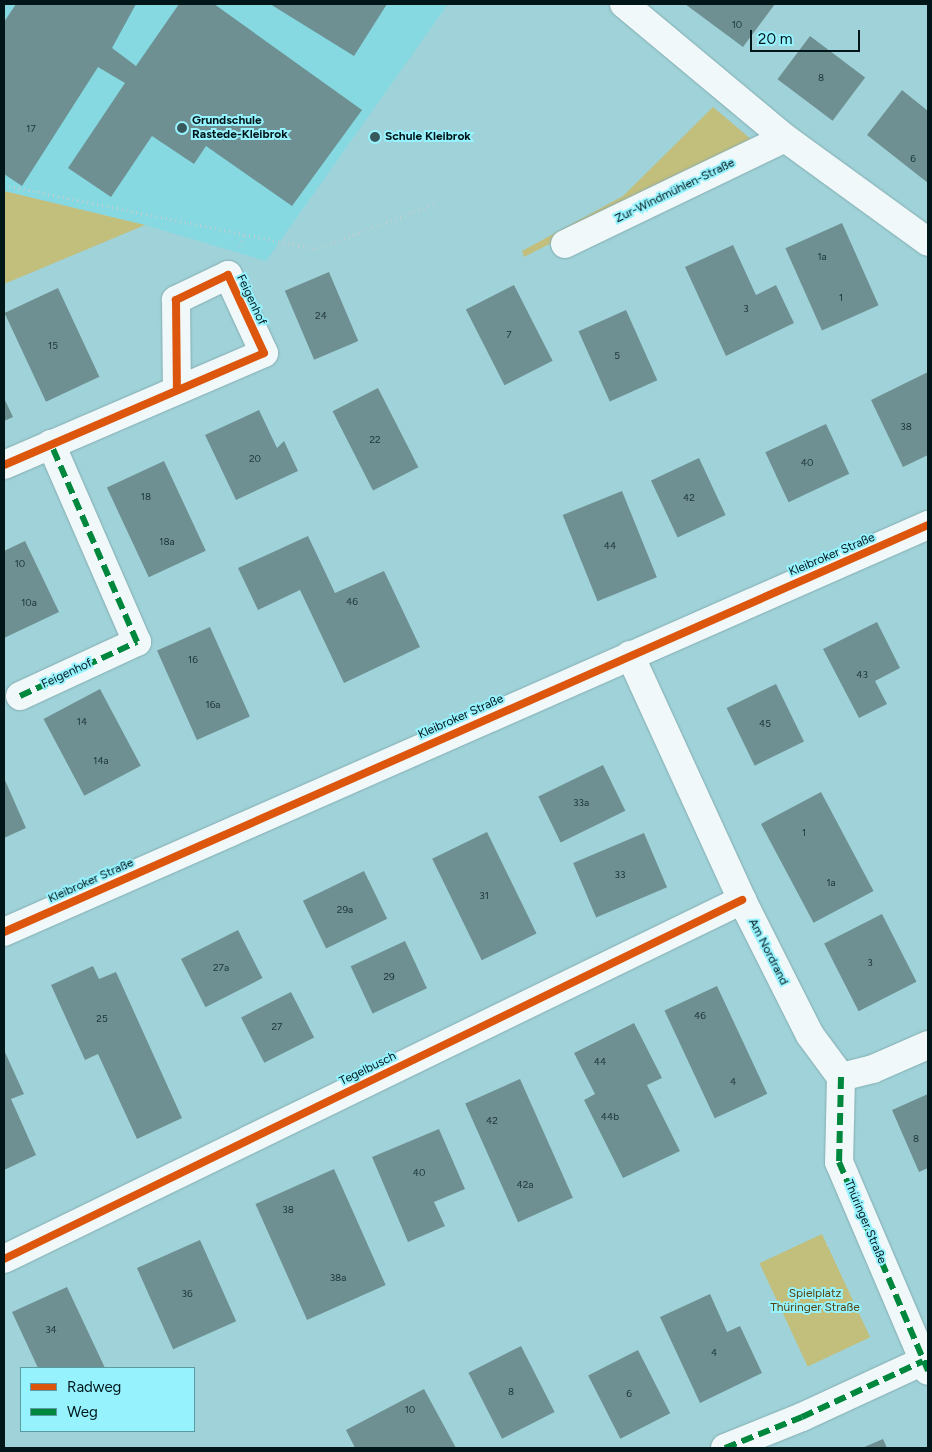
<!DOCTYPE html>
<html>
<head>
<meta charset="utf-8">
<style>
  body { margin:0 }
  #map { position:relative; width:932px; height:1452px; overflow:hidden; background:#a0d3d9; font-family:Figtree,sans-serif }
  div>[style] { position:absolute }
  [style*='--x'] { left:calc(var(--x)*1px); top:calc(var(--y)*1px); width:calc(var(--w)*1px); rotate:calc(var(--a)*1deg) }
  .built>* { inset:0; background:#86d8e1 }
  .green>* { inset:0; background:#c2be7c; transform-origin:0 0 }
  .building>* { inset:0; background:#6e9092; transform-origin:0 0 }
  .path>* { height:3px; margin-top:-1.5px; transform-origin:0; background:repeating-linear-gradient(90deg,#bfcfd0 0 1px,transparent 0 5px) }
  .roads { filter:drop-shadow(0 0 1px #83adb2) drop-shadow(0 0 1px #83adb2) }
  .minor>* { height:28px; margin:-14px; padding:0 14px; transform-origin:14px; border-radius:14px; background:#f1f8f9 }
  .quiet>* { height:6px; margin-top:-3px; transform-origin:0; background:repeating-linear-gradient(90deg,#00873e 0 12px,transparent 0 18px) }
  .cycleway>* { height:8px; margin:-4px; padding:0 4px; transform-origin:4px; border-radius:4px; background:#dc560d }
  .dots>* { width:14px; height:14px; translate:-50% -50%; box-sizing:border-box; border:2px solid #96f3fe; border-radius:50% }
  span { translate:-50% -50%; white-space:nowrap; text-align:center; line-height:1.15; -webkit-text-stroke:4px #96f3fe; paint-order:stroke }
  .number-label { font-size:10px; color:#1c3437 }
  .number-label span { -webkit-text-stroke-width:0 }
  .poi-label { font-size:12px; color:#001619; font-weight:700 }
  .left { translate:0 -50%; text-align:left }
  .street-label { font-size:12px; color:#001619 }
  .park-label { font-size:12px; color:#58430f }
  .frame { position:absolute; inset:0; border:5px solid #001619; pointer-events:none }
  .legend { position:absolute; left:20px; top:1367px; width:175px; height:65px; box-sizing:border-box; background:#96f3fe; border:1px solid #5a9ba2; margin:0; padding:6px 9px; list-style:none; font-size:15px; color:#001619 }
  .legend li { display:flex; align-items:center; gap:10px; height:25px }
  .legend b { width:25px; border:1px solid #5a9ba2 }
  .scale { position:absolute; left:750px; top:30px; width:110px; height:22px; box-sizing:border-box; border:2px solid #001619; border-top:0; padding-left:6px; font-size:15px; line-height:18px; white-space:nowrap; color:#001619; -webkit-text-stroke:4px #96f3fe; paint-order:stroke }
</style>
</head>
<body>
<div id="map">
  <div class="built">
    <i style="clip-path:polygon(4px 4px,448px 4px,266px 261px,145px 225px,4px 191px)"></i>
  </div>
  <div class="green">
    <i style="clip-path:polygon(713px 107px,752px 140px,524px 257px,522px 251px,623px 196px)"></i>
    <i style="clip-path:polygon(4px 191px,145px 225px,4px 284px)"></i>
    <i style="left:822px;top:1234px;width:114px;height:69px;rotate:65deg"></i>
  </div>
  <div class="building">
    <i style="clip-path:polygon(16px 4px,136px 4px,112px 48px,136px 66px,179px 4px,214px 4px,362px 110px,292px 206px,206px 146px,194px 164px,152px 136px,111px 197px,68px 168px,125px 83px,98px 67px,22px 186px,4px 174px,4px 22px)"></i>
    <i style="clip-path:polygon(270px 4px,387px 4px,354px 56px)"></i>
    <i style="clip-path:polygon(685px 4px,775px 4px,743px 47px)"></i>
    <i style="left:810px;top:36px;width:69px;height:54px;rotate:37deg"></i>
    <i style="clip-path:polygon(902px 90px,928px 111px,928px 183px,867px 135px)"></i>
    <i style="left:842px;top:223px;width:90px;height:62px;rotate:66deg"></i>
    <i style="clip-path:polygon(733px 245px,756px 295px,776px 285px,794px 323px,726px 356px,685px 267px)"></i>
    <i style="left:329px;top:272px;width:75px;height:48px;rotate:67deg"></i>
    <i style="left:514px;top:285px;width:85px;height:54px;rotate:63deg"></i>
    <i style="left:58px;top:288px;width:98px;height:59px;rotate:65deg"></i>
    <i style="left:626px;top:310px;width:77px;height:52px;rotate:66deg"></i>
    <i style="clip-path:polygon(928px 372px,928px 455px,903px 467px,871px 400px)"></i>
    <i style="left:378px;top:388px;width:89px;height:51px;rotate:63deg"></i>
    <i style="clip-path:polygon(4px 398px,13px 417px,4px 421px)"></i>
    <i style="clip-path:polygon(259px 410px,277px 448px,284px 441px,298px 471px,236px 500px,205px 435px)"></i>
    <i style="left:826px;top:424px;width:55px;height:67px;rotate:65deg"></i>
    <i style="left:699px;top:458px;width:63px;height:53px;rotate:65deg"></i>
    <i style="left:164px;top:461px;width:99px;height:63px;rotate:65deg"></i>
    <i style="left:622px;top:491px;width:93px;height:64px;rotate:68deg"></i>
    <i style="clip-path:polygon(308px 536px,335px 593px,384px 571px,420px 647px,344px 683px,300px 590px,258px 610px,238px 568px)"></i>
    <i style="clip-path:polygon(25px 541px,59px 612px,4px 638px,4px 551px)"></i>
    <i style="clip-path:polygon(877px 622px,900px 668px,875px 681px,887px 704px,859px 718px,823px 649px)"></i>
    <i style="left:210px;top:627px;width:98px;height:58px;rotate:66deg"></i>
    <i style="left:776px;top:684px;width:64px;height:55px;rotate:64deg"></i>
    <i style="left:100px;top:689px;width:87px;height:64px;rotate:62deg"></i>
    <i style="left:603px;top:765px;width:51px;height:72px;rotate:64deg"></i>
    <i style="clip-path:polygon(4px 778px,26px 828px,4px 838px)"></i>
    <i style="left:821px;top:792px;width:112px;height:68px;rotate:62deg"></i>
    <i style="left:487px;top:832px;width:113px;height:61px;rotate:64deg"></i>
    <i style="left:644px;top:833px;width:59px;height:77px;rotate:67deg"></i>
    <i style="left:364px;top:871px;width:53px;height:68px;rotate:64deg"></i>
    <i style="left:882px;top:914px;width:76px;height:65px;rotate:63deg"></i>
    <i style="left:238px;top:930px;width:54px;height:64px;rotate:63deg"></i>
    <i style="left:405px;top:941px;width:52px;height:60px;rotate:65deg"></i>
    <i style="clip-path:polygon(93px 966px,99px 979px,116px 972px,182px 1118px,137px 1139px,98px 1054px,85px 1060px,51px 985px)"></i>
    <i style="left:717px;top:986px;width:119px;height:58px;rotate:65deg"></i>
    <i style="left:291px;top:992px;width:51px;height:56px;rotate:63deg"></i>
    <i style="clip-path:polygon(634px 1023px,662px 1078px,647px 1085px,680px 1151px,623px 1178px,584px 1100px,595px 1094px,574px 1053px)"></i>
    <i style="clip-path:polygon(4px 1050px,24px 1094px,11px 1099px,36px 1155px,4px 1170px)"></i>
    <i style="left:520px;top:1079px;width:130px;height:60px;rotate:66deg"></i>
    <i style="clip-path:polygon(928px 1094px,928px 1168px,919px 1172px,892px 1110px)"></i>
    <i style="clip-path:polygon(439px 1129px,465px 1189px,434px 1202px,445px 1226px,408px 1242px,372px 1157px)"></i>
    <i style="left:334px;top:1169px;width:127px;height:86px;rotate:66deg"></i>
    <i style="left:200px;top:1240px;width:89px;height:69px;rotate:66deg"></i>
    <i style="clip-path:polygon(67px 1287px,105px 1368px,38px 1368px,12px 1312px)"></i>
    <i style="clip-path:polygon(710px 1294px,727px 1332px,740px 1326px,762px 1373px,700px 1403px,660px 1317px)"></i>
    <i style="left:521px;top:1346px;width:74px;height:59px;rotate:63deg"></i>
    <i style="left:638px;top:1350px;width:71px;height:56px;rotate:63deg"></i>
    <i style="clip-path:polygon(424px 1389px,456px 1448px,355px 1448px,346px 1430px)"></i>
    <i style="clip-path:polygon(883px 1439px,887px 1448px,862px 1448px)"></i>
  </div>
  <div class="path">
    <i style="--x:4;--y:185;--w:318;--a:11.6"></i>
    <i style="--x:316;--y:249;--w:129;--a:-20.8"></i>
    <i style="--x:240;--y:246;--w:12;--a:-70"></i>
    <i style="--x:827;--y:1245;--w:10;--a:-29"></i>
  </div>
  <div class="roads">
    <div class="minor">
      <i style="--x:624;--y:4;--w:209;--a:39.8"></i>
      <i style="--x:785;--y:138;--w:177;--a:36"></i>
      <i style="--x:565;--y:244;--w:244;--a:-25.7"></i>
      <i style="--x:4;--y:465;--w:283;--a:-23.3"></i>
      <i style="--x:264;--y:353;--w:86;--a:-114.8"></i>
      <i style="--x:228;--y:275;--w:58;--a:154.3"></i>
      <i style="--x:176;--y:300;--w:89;--a:89.4"></i>
      <i style="--x:630;--y:655;--w:269;--a:65.4"></i>
      <i style="--x:742;--y:900;--w:151;--a:63.3"></i>
      <i style="--x:810;--y:1035;--w:52;--a:53.6"></i>
      <i style="--x:20;--y:696;--w:129;--a:-24.8"></i>
      <i style="--x:137;--y:642;--w:216;--a:-113.5"></i>
      <i style="--x:4;--y:932;--w:1010;--a:-23.77"></i>
      <i style="--x:841;--y:1077;--w:85;--a:91.3"></i>
      <i style="--x:839;--y:1162;--w:227;--a:66.9"></i>
      <i style="--x:841;--y:1077;--w:33;--a:-14"></i>
      <i style="--x:873;--y:1069;--w:60;--a:-23.6"></i>
      <i style="--x:4;--y:1259;--w:821;--a:-25.94"></i>
      <i style="--x:725;--y:1448;--w:83;--a:-21.9"></i>
      <i style="--x:802;--y:1417;--w:133;--a:-24.8"></i>
    </div>
  </div>
  <div class="quiet">
    <i style="--x:20;--y:696;--w:129;--a:-24.8"></i>
    <i style="--x:137;--y:642;--w:216;--a:-113.5"></i>
    <i style="--x:841;--y:1077;--w:85;--a:91.3"></i>
    <i style="--x:839;--y:1162;--w:227;--a:66.9"></i>
    <i style="--x:725;--y:1448;--w:83;--a:-21.9"></i>
    <i style="--x:802;--y:1417;--w:133;--a:-24.8"></i>
  </div>
  <div class="cycleway">
    <i style="--x:4;--y:465;--w:283;--a:-23.3"></i>
    <i style="--x:264;--y:353;--w:86;--a:-114.8"></i>
    <i style="--x:228;--y:275;--w:58;--a:154.3"></i>
    <i style="--x:176;--y:300;--w:89;--a:89.4"></i>
    <i style="--x:4;--y:932;--w:1010;--a:-23.77"></i>
    <i style="--x:4;--y:1259;--w:821;--a:-25.94"></i>
  </div>
  <div class="dots">
    <i style="left:182px;top:128px;background:#38585c"></i>
    <i style="left:375px;top:137px;background:#38585c"></i>
  </div>
  <div class="number-label">
    <span style="left:737px;top:25px">10</span>
    <span style="left:821px;top:78px">8</span>
    <span style="left:31px;top:129px">17</span>
    <span style="left:913px;top:159px">6</span>
    <span style="left:822px;top:257px">1a</span>
    <span style="left:841px;top:298px">1</span>
    <span style="left:746px;top:309px">3</span>
    <span style="left:321px;top:316px">24</span>
    <span style="left:509px;top:335px">7</span>
    <span style="left:53px;top:346px">15</span>
    <span style="left:617px;top:356px">5</span>
    <span style="left:906px;top:427px">38</span>
    <span style="left:375px;top:440px">22</span>
    <span style="left:255px;top:459px">20</span>
    <span style="left:807px;top:463px">40</span>
    <span style="left:146px;top:497px">18</span>
    <span style="left:689px;top:498px">42</span>
    <span style="left:167px;top:542px">18a</span>
    <span style="left:610px;top:546px">44</span>
    <span style="left:20px;top:564px">10</span>
    <span style="left:352px;top:602px">46</span>
    <span style="left:29px;top:603px">10a</span>
    <span style="left:193px;top:660px">16</span>
    <span style="left:862px;top:675px">43</span>
    <span style="left:213px;top:705px">16a</span>
    <span style="left:82px;top:722px">14</span>
    <span style="left:765px;top:724px">45</span>
    <span style="left:101px;top:761px">14a</span>
    <span style="left:581px;top:803px">33a</span>
    <span style="left:804px;top:833px">1</span>
    <span style="left:620px;top:875px">33</span>
    <span style="left:831px;top:883px">1a</span>
    <span style="left:484px;top:896px">31</span>
    <span style="left:345px;top:910px">29a</span>
    <span style="left:870px;top:963px">3</span>
    <span style="left:221px;top:968px">27a</span>
    <span style="left:389px;top:977px">29</span>
    <span style="left:700px;top:1016px">46</span>
    <span style="left:102px;top:1019px">25</span>
    <span style="left:277px;top:1027px">27</span>
    <span style="left:600px;top:1062px">44</span>
    <span style="left:733px;top:1082px">4</span>
    <span style="left:610px;top:1117px">44b</span>
    <span style="left:492px;top:1121px">42</span>
    <span style="left:916px;top:1139px">8</span>
    <span style="left:419px;top:1173px">40</span>
    <span style="left:525px;top:1185px">42a</span>
    <span style="left:288px;top:1210px">38</span>
    <span style="left:338px;top:1278px">38a</span>
    <span style="left:187px;top:1294px">36</span>
    <span style="left:51px;top:1330px">34</span>
    <span style="left:714px;top:1353px">4</span>
    <span style="left:511px;top:1392px">8</span>
    <span style="left:629px;top:1394px">6</span>
    <span style="left:410px;top:1410px">10</span>
  </div>
  <div class="poi-label">
    <span class="left" style="left:192px;top:128px">Grundschule<br>Rastede-Kleibrok</span>
    <span class="left" style="left:385px;top:137px">Schule Kleibrok</span>
  </div>
  <div class="street-label">
    <span style="left:675px;top:191px;rotate:-26deg">Zur-Windmühlen-Straße</span>
    <span style="left:251px;top:300px;rotate:65deg">Feigenhof</span>
    <span style="left:832px;top:555px;rotate:-23deg">Kleibroker Straße</span>
    <span style="left:67px;top:674px;rotate:-25deg">Feigenhof</span>
    <span style="left:461px;top:717px;rotate:-24deg">Kleibroker Straße</span>
    <span style="left:91px;top:881px;rotate:-24deg">Kleibroker Straße</span>
    <span style="left:768px;top:952px;rotate:63deg">Am Nordrand</span>
    <span style="left:368px;top:1069px;rotate:-26deg">Tegelbusch</span>
    <span style="left:865px;top:1222px;rotate:67deg">Thüringer Straße</span>
  </div>
  <div class="park-label">
    <span style="left:815px;top:1301px">Spielplatz<br>Thüringer Straße</span>
  </div>
  <div class="frame"></div>
  <ul class="legend">
  <li><b style="height:6px;background:#dc560d"></b>Radweg</li>
  <li><b style="height:6px;background:#00873e"></b>Weg</li>
  </ul>
  <div class="scale">20 m</div>
</div>
</body>
</html>
